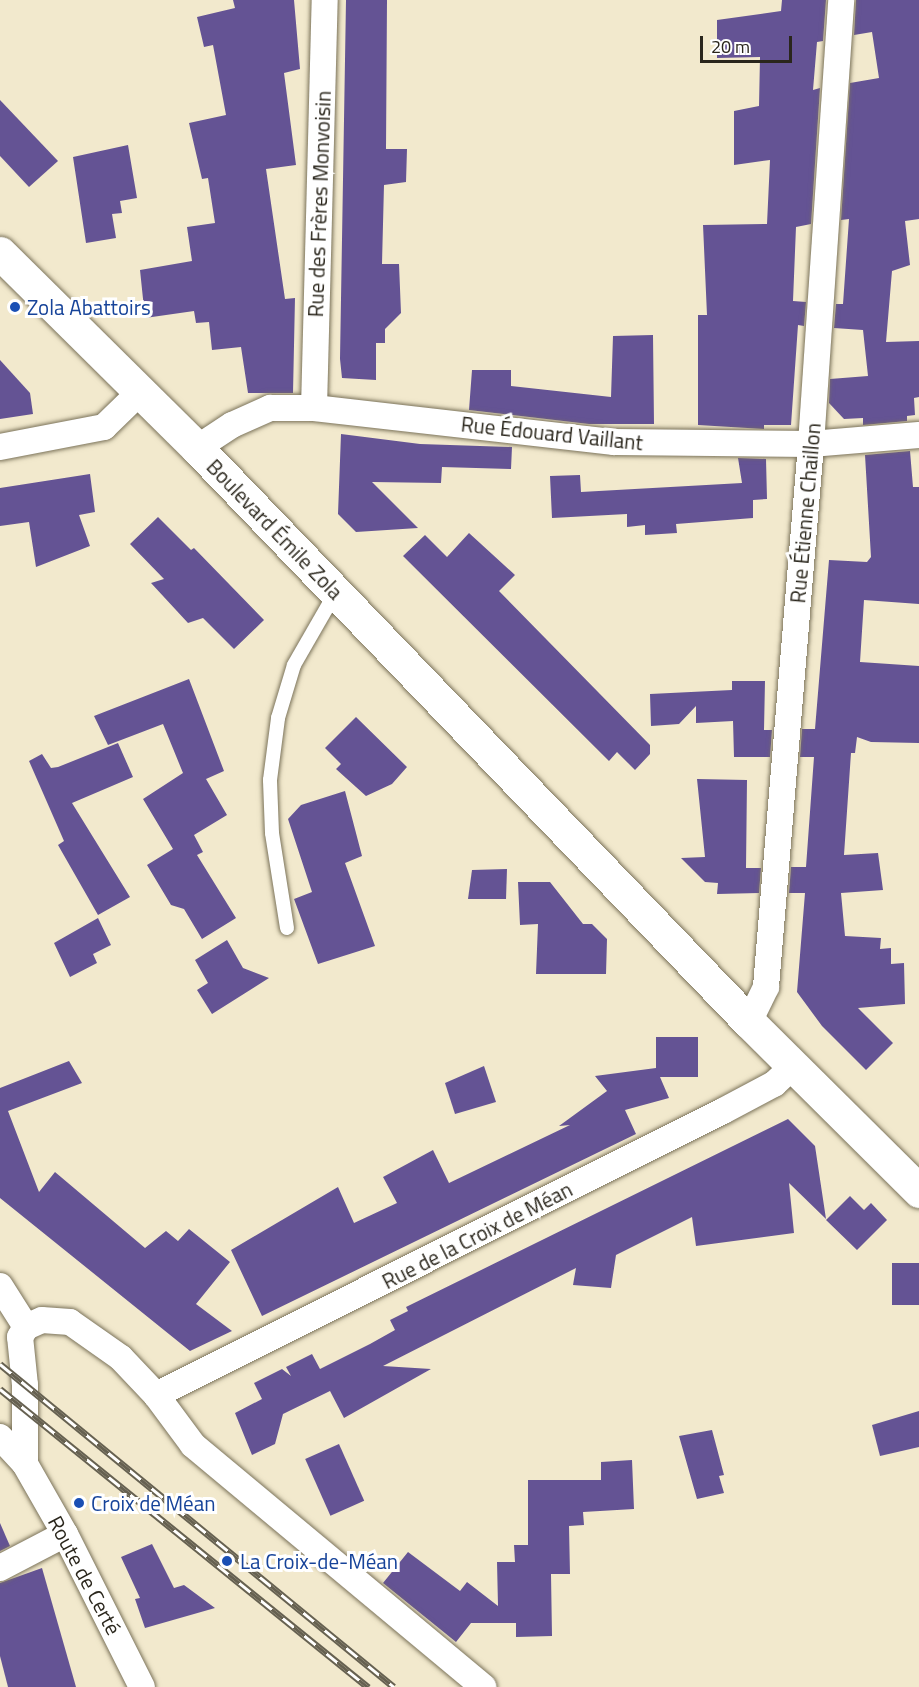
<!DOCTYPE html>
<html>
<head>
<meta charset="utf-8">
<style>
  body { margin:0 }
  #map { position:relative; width:919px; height:1687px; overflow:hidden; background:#f2e9cd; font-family:"Titillium Web",sans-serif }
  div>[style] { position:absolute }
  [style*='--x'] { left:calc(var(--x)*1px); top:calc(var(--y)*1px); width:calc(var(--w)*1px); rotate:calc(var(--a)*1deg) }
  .building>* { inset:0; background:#645394; transform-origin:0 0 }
  .roads { filter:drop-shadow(0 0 2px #7b735a) drop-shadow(0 0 2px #7b735a) }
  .service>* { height:14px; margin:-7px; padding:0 7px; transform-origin:7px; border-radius:7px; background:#fff }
  .minor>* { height:26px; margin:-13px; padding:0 13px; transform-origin:13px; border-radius:13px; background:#fff }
  .secondary>* { height:33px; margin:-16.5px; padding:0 16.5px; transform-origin:16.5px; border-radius:16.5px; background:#fff }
  .rail>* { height:7px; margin-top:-3.5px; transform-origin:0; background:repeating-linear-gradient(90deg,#fff 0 14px,#666151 0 28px); box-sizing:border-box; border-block:2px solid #666151 }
  .dots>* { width:16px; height:16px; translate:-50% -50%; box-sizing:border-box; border:3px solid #fff; border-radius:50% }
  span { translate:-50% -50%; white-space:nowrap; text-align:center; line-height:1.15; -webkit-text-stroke:6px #fff; paint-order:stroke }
  .street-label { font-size:21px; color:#2a261c }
  .transit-label { font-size:21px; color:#164399 }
  .left { translate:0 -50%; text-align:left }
  .scale { position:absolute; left:700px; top:36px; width:92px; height:27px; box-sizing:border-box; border:3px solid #2a261c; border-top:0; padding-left:8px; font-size:18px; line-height:21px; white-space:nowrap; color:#2a261c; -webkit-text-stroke:4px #fff; paint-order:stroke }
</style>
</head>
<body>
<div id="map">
  <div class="building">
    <i style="clip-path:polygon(233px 0,294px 0,300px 69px,284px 73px,296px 165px,266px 169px,285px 299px,295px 298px,293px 393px,248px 393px,241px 347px,212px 350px,209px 322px,196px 323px,194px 311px,145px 318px,140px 270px,192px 261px,187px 227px,215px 223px,208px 178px,202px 179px,189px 123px,226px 115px,213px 45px,204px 47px,197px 17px,235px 8px)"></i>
    <i style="clip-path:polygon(346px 0,387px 0,386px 149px,407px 149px,406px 182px,384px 185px,382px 264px,399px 264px,401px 313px,385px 329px,385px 343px,376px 343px,376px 380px,342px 378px,340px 359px)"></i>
    <i style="clip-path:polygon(782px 0,826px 0,823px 41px,817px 42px,813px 90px,820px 88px,811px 224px,796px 227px,793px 301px,806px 302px,804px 326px,798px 325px,791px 425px,764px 425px,764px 429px,698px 425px,698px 315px,707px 315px,703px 225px,767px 224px,770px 160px,734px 165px,734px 111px,759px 106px,760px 57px,717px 58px,717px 20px,781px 11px)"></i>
    <i style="clip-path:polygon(856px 0,919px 0,919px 219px,905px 221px,910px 265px,892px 271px,886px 342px,919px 341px,919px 397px,914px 398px,915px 415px,907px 416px,907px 421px,863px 425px,863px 418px,844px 419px,829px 403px,830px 379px,868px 376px,863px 330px,834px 328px,836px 304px,843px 304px,849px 219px,841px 220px,850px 83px,879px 78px,872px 32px,854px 35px)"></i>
    <i style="clip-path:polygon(0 100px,58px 161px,29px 187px,0 156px)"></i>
    <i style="clip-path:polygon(128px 145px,137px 198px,120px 201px,122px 213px,112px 214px,116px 238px,86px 243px,73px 157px)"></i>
    <i style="clip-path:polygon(653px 335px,654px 424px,589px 424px,469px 410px,472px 370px,511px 370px,511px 386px,611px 397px,613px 336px)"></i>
    <i style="clip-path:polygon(0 360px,30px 393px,33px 414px,0 419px)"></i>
    <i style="clip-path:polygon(341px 434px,420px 444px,512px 447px,511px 469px,442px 467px,441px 483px,372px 482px,418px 528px,356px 532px,338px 514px)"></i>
    <i style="clip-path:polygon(910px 451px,913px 487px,919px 487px,919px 604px,864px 600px,860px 662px,919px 666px,919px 743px,871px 742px,857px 737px,855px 753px,851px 753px,844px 855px,878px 853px,883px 890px,841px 893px,845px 936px,881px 938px,880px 949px,891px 948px,891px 964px,904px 963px,905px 1004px,858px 1008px,893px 1043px,866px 1070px,822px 1026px,797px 992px,805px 893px,789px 893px,791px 867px,806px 867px,814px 757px,800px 757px,802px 729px,815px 729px,829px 560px,867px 562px,871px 557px,865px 455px)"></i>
    <i style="clip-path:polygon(738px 458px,766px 459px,767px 499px,753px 500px,753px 518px,676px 524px,677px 533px,645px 535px,645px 525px,627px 527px,627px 514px,552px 518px,550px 476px,580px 475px,581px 492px,742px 483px)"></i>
    <i style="clip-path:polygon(90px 474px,95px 512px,79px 515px,90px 546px,36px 567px,29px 522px,0 526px,0 488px)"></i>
    <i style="clip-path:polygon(158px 517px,191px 550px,194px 548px,264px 620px,234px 649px,203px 618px,188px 623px,151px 583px,164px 579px,130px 544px)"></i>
    <i style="clip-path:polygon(469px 533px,515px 575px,499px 591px,650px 745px,650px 754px,635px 770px,617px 752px,609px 761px,403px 556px,425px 535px,447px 557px)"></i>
    <i style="clip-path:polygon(189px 679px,224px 771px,206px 779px,227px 815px,194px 835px,203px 852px,197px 855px,236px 918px,202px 939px,184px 909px,171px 905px,147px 865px,173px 849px,143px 799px,183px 773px,163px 724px,108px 745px,94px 716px)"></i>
    <i style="clip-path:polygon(732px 681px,765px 681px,764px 730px,772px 730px,770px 757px,734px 757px,733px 721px,696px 723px,696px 706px,679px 724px,651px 726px,650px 694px,732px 690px)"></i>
    <i style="clip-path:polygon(356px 717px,407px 767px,392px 784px,366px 796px,336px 769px,341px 764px,325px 748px)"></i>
    <i style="clip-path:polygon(118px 743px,133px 777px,72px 803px,130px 897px,98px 915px,58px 845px,64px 841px,29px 761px,42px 754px,51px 768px,58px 767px)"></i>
    <i style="clip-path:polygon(697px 779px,747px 780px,746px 868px,761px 868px,759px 893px,717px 894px,718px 883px,705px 882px,681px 858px,705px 857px)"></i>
    <i style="clip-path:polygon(345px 791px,362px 856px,345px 863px,375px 946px,318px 964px,294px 899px,312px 892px,288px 819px,301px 805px)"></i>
    <i style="clip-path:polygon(507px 869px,506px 899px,468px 899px,472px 870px)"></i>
    <i style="clip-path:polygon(518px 882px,550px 882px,583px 924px,592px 924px,607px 939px,606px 974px,536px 974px,538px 924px,520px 925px)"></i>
    <i style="clip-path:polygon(98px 918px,111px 945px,93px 954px,97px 963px,70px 977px,54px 943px)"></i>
    <i style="clip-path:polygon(227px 940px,243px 968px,269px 978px,212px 1014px,197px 990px,208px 983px,195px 960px)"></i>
    <i style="clip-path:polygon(656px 1037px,698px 1037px,698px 1077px,660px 1077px,669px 1098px,625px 1110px,636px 1134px,262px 1316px,231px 1250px,338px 1187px,354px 1223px,397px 1203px,383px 1177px,433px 1150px,449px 1183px,570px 1125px,559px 1126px,607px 1091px,595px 1076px,656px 1068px)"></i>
    <i style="clip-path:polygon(69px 1061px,82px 1083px,8px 1111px,39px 1192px,55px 1172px,145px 1248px,166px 1231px,178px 1241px,189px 1229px,230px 1262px,196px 1304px,232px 1331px,190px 1351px,0 1198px,0 1088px)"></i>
    <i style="clip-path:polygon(484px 1066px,496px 1102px,455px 1114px,445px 1083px)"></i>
    <i style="clip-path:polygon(788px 1119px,815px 1146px,826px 1219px,789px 1183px,794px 1233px,696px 1246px,692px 1217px,616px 1255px,611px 1288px,573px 1285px,576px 1268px,383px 1366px,431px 1369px,344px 1418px,330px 1391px,283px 1414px,275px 1444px,252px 1455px,235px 1413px,262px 1399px,254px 1383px,282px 1369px,291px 1376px,286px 1367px,312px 1354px,320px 1369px,370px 1344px,395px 1330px,390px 1320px,408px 1311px,406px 1307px)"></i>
    <i style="clip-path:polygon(850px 1196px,864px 1210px,871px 1203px,887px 1220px,857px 1250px,826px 1220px)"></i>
    <i style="left:919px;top:1263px;width:42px;height:27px;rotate:90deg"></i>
    <i style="clip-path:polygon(919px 1411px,919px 1447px,880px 1456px,872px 1425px)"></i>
    <i style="clip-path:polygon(712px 1430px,724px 1475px,719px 1476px,724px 1493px,697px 1499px,679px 1436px)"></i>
    <i style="left:339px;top:1444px;width:62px;height:37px;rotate:66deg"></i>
    <i style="clip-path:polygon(632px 1460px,634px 1509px,583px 1512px,584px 1525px,569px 1526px,570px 1574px,551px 1574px,552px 1636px,516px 1637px,516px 1623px,471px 1623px,456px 1642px,383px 1583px,408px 1552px,460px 1591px,467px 1582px,498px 1606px,497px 1562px,515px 1562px,514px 1545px,528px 1545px,528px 1480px,601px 1480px,601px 1462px)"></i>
    <i style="clip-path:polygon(0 1523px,10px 1546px,0 1551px)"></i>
    <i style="clip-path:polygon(152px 1544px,174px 1588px,184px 1585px,215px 1608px,145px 1628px,135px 1599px,140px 1598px,121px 1557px)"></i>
    <i style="clip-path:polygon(42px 1568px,76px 1687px,8px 1687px,0 1656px,0 1583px)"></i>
  </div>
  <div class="roads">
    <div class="service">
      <i style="--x:287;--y:928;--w:96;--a:-99"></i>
      <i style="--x:272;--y:833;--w:53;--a:-92.2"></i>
      <i style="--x:270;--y:780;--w:63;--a:-82.6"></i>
      <i style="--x:278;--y:718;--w:55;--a:-73.2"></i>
      <i style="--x:294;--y:665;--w:84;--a:-60.1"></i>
    </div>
    <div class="minor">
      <i style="--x:314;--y:408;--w:408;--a:-88.5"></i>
      <i style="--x:0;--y:447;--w:106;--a:-10.9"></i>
      <i style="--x:104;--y:427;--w:52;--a:-44.2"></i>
      <i style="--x:197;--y:448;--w:42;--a:-33.3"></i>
      <i style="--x:232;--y:425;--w:42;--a:-24.1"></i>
      <i style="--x:270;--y:408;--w:44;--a:0"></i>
      <i style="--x:314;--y:408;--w:302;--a:6.5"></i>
      <i style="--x:614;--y:442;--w:197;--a:0.6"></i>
      <i style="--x:811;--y:444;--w:108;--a:-4.8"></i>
      <i style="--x:749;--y:1022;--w:39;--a:-64"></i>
      <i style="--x:766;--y:987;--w:545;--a:-85.26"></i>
      <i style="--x:811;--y:444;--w:445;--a:-86.1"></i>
      <i style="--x:0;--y:1286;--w:49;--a:57.6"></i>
      <i style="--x:156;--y:1395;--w:634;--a:-26.61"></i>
      <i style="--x:723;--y:1111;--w:58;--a:-27.9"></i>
      <i style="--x:774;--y:1084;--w:26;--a:-43"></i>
      <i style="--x:0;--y:1437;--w:37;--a:47"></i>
      <i style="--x:25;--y:1464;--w:81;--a:60.3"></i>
      <i style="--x:65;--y:1534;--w:171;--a:63.3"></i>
      <i style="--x:25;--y:1464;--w:79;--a:-90"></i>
      <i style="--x:25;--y:1385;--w:48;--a:-95.9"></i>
      <i style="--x:20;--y:1337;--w:12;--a:-59"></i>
      <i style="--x:26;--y:1327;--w:17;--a:-24"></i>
      <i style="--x:42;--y:1320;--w:28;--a:4"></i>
      <i style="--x:70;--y:1322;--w:62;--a:35.2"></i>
      <i style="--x:121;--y:1358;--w:51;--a:46.6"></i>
      <i style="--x:156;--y:1395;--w:62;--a:53.5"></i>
      <i style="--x:193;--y:1445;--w:378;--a:39.8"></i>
      <i style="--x:0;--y:1568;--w:73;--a:-27.6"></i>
    </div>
    <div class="secondary">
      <i style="--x:0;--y:253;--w:277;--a:44.7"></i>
      <i style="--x:197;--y:448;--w:796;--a:46.12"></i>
      <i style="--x:749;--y:1022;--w:240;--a:44.8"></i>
    </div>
  </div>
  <div class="rail">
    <i style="--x:0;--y:1364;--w:509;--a:39.34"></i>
    <i style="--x:0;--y:1389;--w:474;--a:39"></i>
  </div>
  <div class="dots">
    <i style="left:15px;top:307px;background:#1a4fb4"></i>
    <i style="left:79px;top:1503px;background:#1a4fb4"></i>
    <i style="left:227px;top:1561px;background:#1a4fb4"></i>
  </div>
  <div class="street-label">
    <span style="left:319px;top:204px;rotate:-88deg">Rue des Frères Monvoisin</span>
    <span style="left:552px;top:433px;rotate:6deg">Rue Édouard Vaillant</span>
    <span style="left:805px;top:513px;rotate:-85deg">Rue Étienne Chaillon</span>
    <span style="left:275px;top:529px;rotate:46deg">Boulevard Émile Zola</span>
    <span style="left:477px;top:1235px;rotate:-27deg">Rue de la Croix de Méan</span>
    <span style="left:85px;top:1575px;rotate:62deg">Route de Certé</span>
  </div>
  <div class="transit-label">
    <span class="left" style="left:27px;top:307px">Zola Abattoirs</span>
    <span class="left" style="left:91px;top:1503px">Croix de Méan</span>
    <span class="left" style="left:240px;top:1561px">La Croix-de-Méan</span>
  </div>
  <div class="scale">20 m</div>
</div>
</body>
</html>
